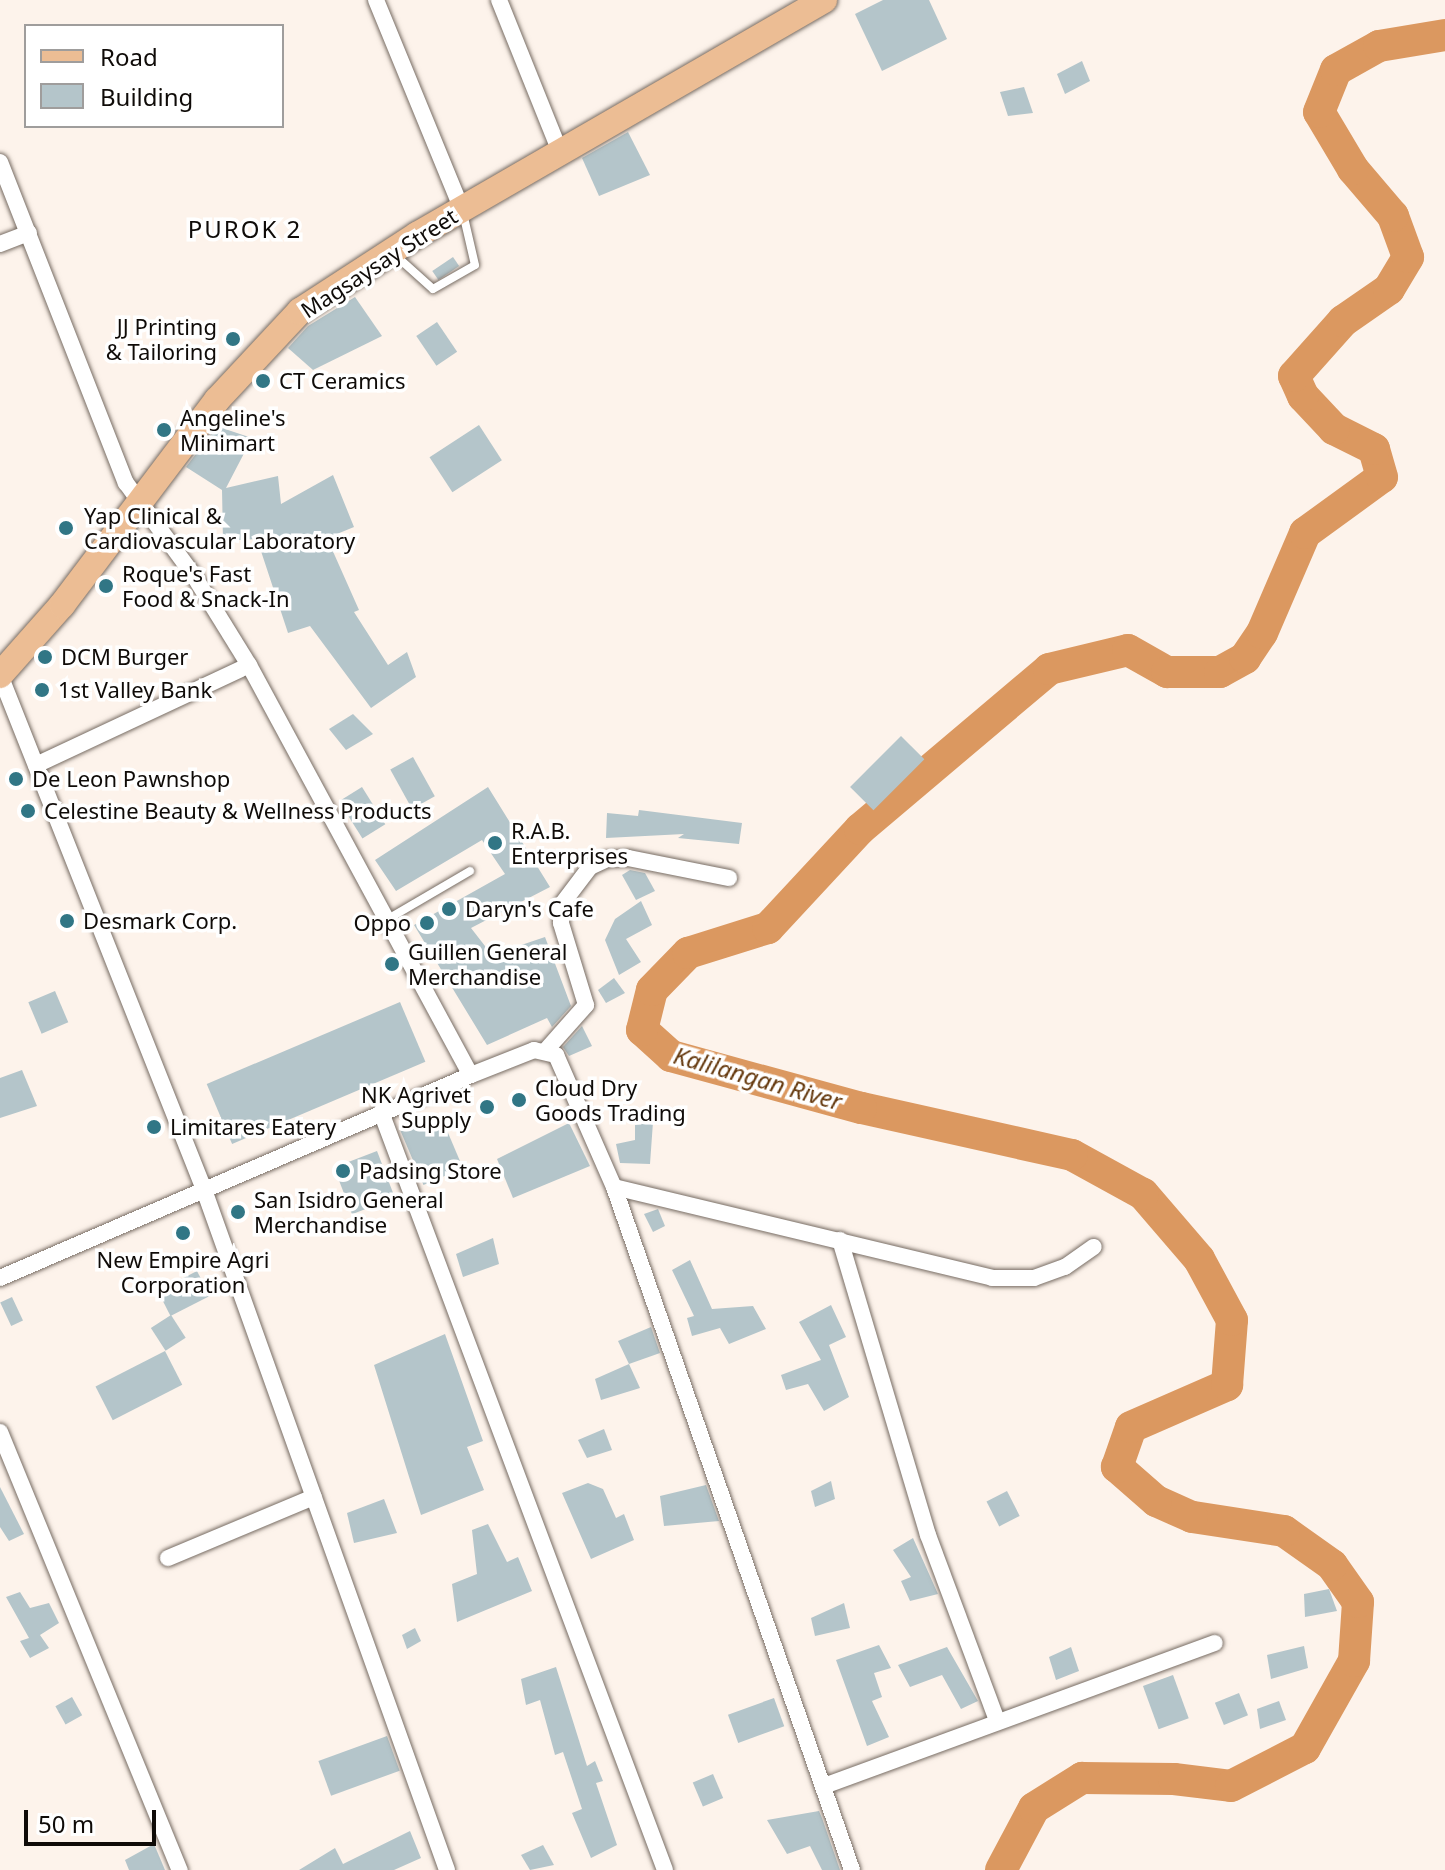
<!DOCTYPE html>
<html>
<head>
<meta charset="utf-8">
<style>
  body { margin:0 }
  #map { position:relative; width:1445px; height:1870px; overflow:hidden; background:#fdf3eb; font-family:"Noto Sans",sans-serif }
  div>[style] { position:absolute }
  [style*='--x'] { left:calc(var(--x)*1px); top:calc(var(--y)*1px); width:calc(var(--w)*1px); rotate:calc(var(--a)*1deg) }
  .river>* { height:32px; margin:-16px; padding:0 16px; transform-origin:16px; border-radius:16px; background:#db9860 }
  .building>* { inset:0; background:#b4c5ca; transform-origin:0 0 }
  .roads { filter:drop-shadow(0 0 2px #776c63) drop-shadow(0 0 2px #776c63) }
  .lane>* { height:8px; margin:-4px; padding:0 4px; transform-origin:4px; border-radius:4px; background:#fff }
  .street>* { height:16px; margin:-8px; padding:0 8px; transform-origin:8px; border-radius:8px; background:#fff }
  .primary>* { height:26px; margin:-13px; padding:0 13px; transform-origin:13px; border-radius:13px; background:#ecbd94 }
  .dots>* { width:22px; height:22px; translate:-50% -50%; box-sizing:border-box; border:4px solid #fff; border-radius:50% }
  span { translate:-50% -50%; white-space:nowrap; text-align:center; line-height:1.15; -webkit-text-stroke:7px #fff; paint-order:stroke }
  .street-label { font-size:22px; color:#0f0b08 }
  .poi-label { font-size:22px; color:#0f0b08 }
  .right { translate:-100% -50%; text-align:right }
  .left { translate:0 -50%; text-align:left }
  .neighbourhood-label { font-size:24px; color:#0f0b08; letter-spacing:2px }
  .water-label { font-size:24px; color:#65390e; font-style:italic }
  .legend { position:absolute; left:24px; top:24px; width:260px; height:104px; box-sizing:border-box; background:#fff; border:2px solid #9f9d9c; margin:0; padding:10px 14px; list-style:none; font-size:24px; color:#0f0b08 }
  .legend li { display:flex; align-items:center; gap:16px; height:40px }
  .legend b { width:40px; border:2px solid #9f9d9c }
  .scale { position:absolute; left:24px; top:1810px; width:132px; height:36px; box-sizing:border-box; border:4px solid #0f0b08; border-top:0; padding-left:10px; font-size:24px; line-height:28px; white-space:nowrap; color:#0f0b08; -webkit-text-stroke:6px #fff; paint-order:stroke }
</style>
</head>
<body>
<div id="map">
  <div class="river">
    <i style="--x:1001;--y:1870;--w:70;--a:-62"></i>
    <i style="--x:1034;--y:1808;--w:57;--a:-32"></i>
    <i style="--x:1082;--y:1778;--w:92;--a:0.6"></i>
    <i style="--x:1174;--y:1779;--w:57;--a:7"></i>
    <i style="--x:1231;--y:1786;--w:83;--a:-27.2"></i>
    <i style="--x:1305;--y:1748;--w:100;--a:-60.6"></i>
    <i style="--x:1354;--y:1661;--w:59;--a:-86.1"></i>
    <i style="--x:1358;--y:1602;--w:45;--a:-125.1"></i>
    <i style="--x:1332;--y:1565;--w:59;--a:-144.7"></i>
    <i style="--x:1284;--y:1531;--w:93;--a:-171.3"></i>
    <i style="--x:1192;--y:1517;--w:39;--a:-156"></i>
    <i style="--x:1156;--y:1501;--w:52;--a:-138.9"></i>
    <i style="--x:1117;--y:1467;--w:42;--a:-70.7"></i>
    <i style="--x:1131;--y:1427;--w:105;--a:-23.6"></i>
    <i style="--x:1227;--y:1385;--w:65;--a:-85.6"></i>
    <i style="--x:1232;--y:1320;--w:69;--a:-118.4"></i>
    <i style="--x:1199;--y:1259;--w:86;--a:-130.7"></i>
    <i style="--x:1143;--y:1194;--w:81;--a:-151.2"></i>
    <i style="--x:1072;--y:1155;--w:216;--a:-167.4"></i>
    <i style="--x:861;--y:1108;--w:197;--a:-164.7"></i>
    <i style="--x:671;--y:1056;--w:39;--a:-138"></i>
    <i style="--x:642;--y:1030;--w:41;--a:-76"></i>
    <i style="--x:652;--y:990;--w:52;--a:-45.8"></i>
    <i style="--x:688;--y:953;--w:84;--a:-17.4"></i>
    <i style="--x:768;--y:928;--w:135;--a:-47.1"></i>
    <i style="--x:860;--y:829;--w:248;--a:-40.2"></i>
    <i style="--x:1049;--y:669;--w:81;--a:-13.5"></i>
    <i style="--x:1128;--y:650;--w:45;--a:29.4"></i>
    <i style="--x:1167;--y:672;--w:53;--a:0"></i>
    <i style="--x:1220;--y:672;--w:29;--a:-29"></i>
    <i style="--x:1245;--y:658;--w:30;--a:-56"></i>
    <i style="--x:1262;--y:633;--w:109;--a:-66.7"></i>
    <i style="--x:1305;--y:533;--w:95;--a:-36"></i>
    <i style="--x:1382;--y:477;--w:29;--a:-106"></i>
    <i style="--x:1374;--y:449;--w:45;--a:-153.4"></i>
    <i style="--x:1334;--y:429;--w:45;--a:-133.2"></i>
    <i style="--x:1303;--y:396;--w:22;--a:-114"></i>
    <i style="--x:1294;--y:376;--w:74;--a:-48.3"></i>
    <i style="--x:1343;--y:321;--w:56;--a:-34.8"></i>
    <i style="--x:1389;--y:289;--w:37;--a:-59"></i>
    <i style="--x:1408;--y:257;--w:44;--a:-110.1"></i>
    <i style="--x:1393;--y:216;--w:62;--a:-130.4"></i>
    <i style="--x:1353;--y:169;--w:66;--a:-120.8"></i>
    <i style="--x:1319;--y:112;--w:45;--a:-68"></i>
    <i style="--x:1336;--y:70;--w:49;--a:-29.2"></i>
    <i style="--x:1379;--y:46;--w:67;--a:-9.5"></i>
  </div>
  <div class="building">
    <i style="clip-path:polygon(883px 0,929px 0,947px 39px,882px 71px,855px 14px)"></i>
    <i style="clip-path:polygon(1082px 61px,1090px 81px,1065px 94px,1057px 74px)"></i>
    <i style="clip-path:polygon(1024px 87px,1033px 113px,1008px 116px,1000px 92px)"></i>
    <i style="clip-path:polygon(628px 132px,650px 175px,599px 196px,582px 158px)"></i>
    <i style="left:453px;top:257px;width:11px;height:25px;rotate:56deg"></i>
    <i style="clip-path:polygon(355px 297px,382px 336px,313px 370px,288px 348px,308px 326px)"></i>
    <i style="left:437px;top:322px;width:36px;height:25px;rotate:56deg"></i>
    <i style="clip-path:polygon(225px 416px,231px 420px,225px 429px,252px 438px,226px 488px,278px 476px,281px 504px,333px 475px,354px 527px,327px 538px,359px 610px,354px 612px,388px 665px,407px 652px,416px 677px,371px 708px,310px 626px,288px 633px,257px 539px,223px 541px,222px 490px,186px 467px)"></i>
    <i style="left:479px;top:425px;width:42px;height:59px;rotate:57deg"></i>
    <i style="clip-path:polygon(353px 714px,373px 734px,346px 750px,329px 729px)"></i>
    <i style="left:901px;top:736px;width:33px;height:72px;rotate:45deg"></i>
    <i style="left:413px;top:757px;width:45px;height:26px;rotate:61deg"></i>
    <i style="left:362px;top:787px;width:44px;height:27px;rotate:58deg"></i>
    <i style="clip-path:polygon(488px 787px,550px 887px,471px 928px,492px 955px,545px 937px,571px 1006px,552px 1027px,547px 1018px,487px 1045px,414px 925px,505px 874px,482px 840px,396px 891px,375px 860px)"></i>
    <i style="clip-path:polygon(639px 810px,742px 823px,739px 844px,678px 838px,684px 834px,606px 838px,607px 813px,638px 816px)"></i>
    <i style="clip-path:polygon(630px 870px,645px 873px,655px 891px,636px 900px,622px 875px)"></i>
    <i style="clip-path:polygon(641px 901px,652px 925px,626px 939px,641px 962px,619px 975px,605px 940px,615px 919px)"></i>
    <i style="clip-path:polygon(614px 978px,625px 993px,606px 1003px,598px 990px)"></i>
    <i style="left:55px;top:991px;width:34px;height:29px;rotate:67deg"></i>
    <i style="left:400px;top:1002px;width:65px;height:210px;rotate:67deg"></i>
    <i style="clip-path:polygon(582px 1026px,592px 1046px,569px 1056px,563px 1047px)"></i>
    <i style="clip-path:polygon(22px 1070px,37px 1106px,0 1118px,0 1078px)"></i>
    <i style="left:440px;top:1114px;width:59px;height:43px;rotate:67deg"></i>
    <i style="clip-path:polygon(653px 1122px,650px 1164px,620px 1163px,616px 1144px,635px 1140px,635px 1125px)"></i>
    <i style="clip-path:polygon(569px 1123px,590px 1166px,513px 1198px,497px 1159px)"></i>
    <i style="left:377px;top:1151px;width:50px;height:46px;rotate:69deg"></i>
    <i style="clip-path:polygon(658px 1209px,665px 1226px,653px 1232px,644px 1214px)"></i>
    <i style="clip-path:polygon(493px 1238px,499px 1264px,463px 1277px,456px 1254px)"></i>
    <i style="clip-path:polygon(690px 1260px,712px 1309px,753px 1306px,766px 1329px,729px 1344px,720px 1328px,692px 1336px,687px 1318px,694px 1316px,672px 1270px)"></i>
    <i style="left:197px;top:1271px;width:28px;height:44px;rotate:63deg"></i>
    <i style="left:12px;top:1297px;width:26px;height:13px;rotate:65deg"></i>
    <i style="clip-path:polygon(831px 1305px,846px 1337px,829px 1345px,849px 1397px,824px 1411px,808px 1384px,786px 1390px,781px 1375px,821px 1360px,799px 1322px)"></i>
    <i style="left:171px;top:1315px;width:27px;height:24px;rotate:57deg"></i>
    <i style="clip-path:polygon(651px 1327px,660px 1353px,629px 1364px,618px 1341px)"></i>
    <i style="clip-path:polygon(445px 1334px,483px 1441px,467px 1447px,484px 1490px,421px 1515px,374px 1365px)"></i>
    <i style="left:165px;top:1351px;width:38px;height:78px;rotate:63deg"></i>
    <i style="clip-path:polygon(629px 1364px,640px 1388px,601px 1400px,595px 1379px)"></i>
    <i style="clip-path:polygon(604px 1429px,612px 1450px,587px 1458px,578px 1440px)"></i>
    <i style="clip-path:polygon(831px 1481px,835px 1499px,815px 1507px,811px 1491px)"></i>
    <i style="clip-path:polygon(588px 1483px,603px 1489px,616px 1518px,624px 1514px,634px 1540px,591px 1559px,562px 1493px)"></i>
    <i style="clip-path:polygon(706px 1485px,719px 1521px,664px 1526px,660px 1496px)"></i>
    <i style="clip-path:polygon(0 1487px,24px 1534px,9px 1541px,0 1527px)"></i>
    <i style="left:1007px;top:1491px;width:28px;height:23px;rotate:63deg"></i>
    <i style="clip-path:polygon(384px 1499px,397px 1533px,354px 1543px,347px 1513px)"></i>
    <i style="clip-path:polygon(488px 1524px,507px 1562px,518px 1557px,532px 1591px,457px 1622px,452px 1584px,477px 1574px,472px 1530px)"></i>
    <i style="clip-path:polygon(913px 1538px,938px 1594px,910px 1601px,901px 1581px,911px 1577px,893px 1550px)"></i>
    <i style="clip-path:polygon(1329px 1589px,1337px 1611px,1305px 1617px,1304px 1594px)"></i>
    <i style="clip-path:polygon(20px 1592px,30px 1608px,49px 1603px,59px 1623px,40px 1635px,49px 1648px,30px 1658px,20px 1641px,29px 1638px,6px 1597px)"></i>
    <i style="clip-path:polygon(844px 1603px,850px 1628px,815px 1636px,811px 1618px)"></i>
    <i style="clip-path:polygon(415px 1628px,421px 1641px,407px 1649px,402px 1635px)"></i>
    <i style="clip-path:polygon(879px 1645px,891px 1668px,874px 1673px,882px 1697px,872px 1701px,889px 1737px,867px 1746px,836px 1660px)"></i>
    <i style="clip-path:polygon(1304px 1646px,1308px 1668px,1271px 1679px,1267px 1655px)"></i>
    <i style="clip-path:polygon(947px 1647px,978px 1701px,961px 1709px,942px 1675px,910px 1687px,898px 1665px)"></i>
    <i style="clip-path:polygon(1071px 1647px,1079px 1671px,1056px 1680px,1049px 1657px)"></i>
    <i style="clip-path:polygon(556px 1667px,587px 1766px,595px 1761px,603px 1781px,596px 1783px,617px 1845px,591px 1858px,572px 1813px,582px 1809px,563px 1752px,555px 1755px,540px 1700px,526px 1705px,521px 1679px)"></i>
    <i style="left:1173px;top:1675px;width:46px;height:32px;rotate:70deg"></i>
    <i style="left:1239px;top:1693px;width:24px;height:26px;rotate:68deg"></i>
    <i style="left:72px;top:1697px;width:21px;height:19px;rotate:61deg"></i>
    <i style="left:774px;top:1698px;width:30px;height:49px;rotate:70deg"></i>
    <i style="clip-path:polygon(1279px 1701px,1286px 1720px,1260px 1729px,1257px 1709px)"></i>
    <i style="left:387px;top:1736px;width:37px;height:73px;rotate:70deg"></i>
    <i style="left:713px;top:1774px;width:26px;height:22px;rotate:67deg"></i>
    <i style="clip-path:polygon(819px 1811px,822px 1818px,840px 1870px,822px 1870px,810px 1846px,787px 1854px,767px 1820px)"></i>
    <i style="clip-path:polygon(410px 1831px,421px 1858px,394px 1870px,299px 1870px,335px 1848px,343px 1864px)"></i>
    <i style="clip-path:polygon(154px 1844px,165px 1870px,129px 1870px,125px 1860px)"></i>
    <i style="clip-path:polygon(543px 1845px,554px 1865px,530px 1870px,521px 1855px)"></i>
  </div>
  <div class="roads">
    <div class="lane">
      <i style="--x:394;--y:254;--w:52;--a:41.9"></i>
      <i style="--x:433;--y:289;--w:48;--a:-29.7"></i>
      <i style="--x:475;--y:265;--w:53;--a:-103"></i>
      <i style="--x:388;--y:919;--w:95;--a:-30.3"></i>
    </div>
    <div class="street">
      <i style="--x:376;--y:0;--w:227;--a:67.7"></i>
      <i style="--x:499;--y:0;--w:166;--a:68.1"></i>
      <i style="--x:0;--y:162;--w:345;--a:68.6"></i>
      <i style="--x:126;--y:483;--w:115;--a:53.8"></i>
      <i style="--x:194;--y:576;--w:105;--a:58.3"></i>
      <i style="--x:249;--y:665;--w:466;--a:61.6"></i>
      <i style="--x:0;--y:244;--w:31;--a:-21"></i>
      <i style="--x:0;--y:675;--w:551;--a:68.37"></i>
      <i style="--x:203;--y:1187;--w:725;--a:70.34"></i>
      <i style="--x:36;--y:765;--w:235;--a:-25.1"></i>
      <i style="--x:547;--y:1049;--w:59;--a:-48.4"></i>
      <i style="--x:586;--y:1005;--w:86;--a:-107"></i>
      <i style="--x:561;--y:923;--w:19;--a:-87"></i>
      <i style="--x:562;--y:904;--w:46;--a:-52.9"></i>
      <i style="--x:590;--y:867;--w:19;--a:-25"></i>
      <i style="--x:607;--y:859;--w:21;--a:-3"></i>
      <i style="--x:628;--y:858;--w:103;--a:11.2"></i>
      <i style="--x:381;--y:1112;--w:809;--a:69.46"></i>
      <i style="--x:614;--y:1187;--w:389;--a:13.5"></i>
      <i style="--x:992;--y:1278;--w:42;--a:0"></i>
      <i style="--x:1034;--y:1278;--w:33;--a:-20"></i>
      <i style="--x:1065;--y:1267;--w:35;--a:-35"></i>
      <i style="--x:840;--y:1240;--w:308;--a:73.4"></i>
      <i style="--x:928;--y:1535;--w:198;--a:69.6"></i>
      <i style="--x:0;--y:1278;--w:513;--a:-23.32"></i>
      <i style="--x:471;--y:1075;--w:68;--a:-21.6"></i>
      <i style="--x:534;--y:1050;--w:23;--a:13"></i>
      <i style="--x:556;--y:1055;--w:144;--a:66.3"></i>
      <i style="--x:614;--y:1187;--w:723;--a:70.79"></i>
      <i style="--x:0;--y:1432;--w:474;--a:67.7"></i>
      <i style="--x:168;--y:1558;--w:158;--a:-22.7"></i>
      <i style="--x:824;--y:1786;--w:416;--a:-20.1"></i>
    </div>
    <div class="primary">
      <i style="--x:0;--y:675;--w:94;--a:-48.5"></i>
      <i style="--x:62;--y:605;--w:257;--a:-52.9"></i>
      <i style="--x:217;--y:400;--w:122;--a:-47"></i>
      <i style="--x:300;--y:311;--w:140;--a:-33"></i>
      <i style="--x:417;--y:235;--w:470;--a:-30"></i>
    </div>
  </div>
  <div class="dots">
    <i style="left:233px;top:339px;background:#317685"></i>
    <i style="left:263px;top:381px;background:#317685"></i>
    <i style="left:164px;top:430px;background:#317685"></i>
    <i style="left:66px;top:528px;background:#317685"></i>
    <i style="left:106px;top:586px;background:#317685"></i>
    <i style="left:45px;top:657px;background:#317685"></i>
    <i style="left:42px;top:690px;background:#317685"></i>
    <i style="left:16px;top:779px;background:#317685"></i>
    <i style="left:28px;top:811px;background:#317685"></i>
    <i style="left:495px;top:843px;background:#317685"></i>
    <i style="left:449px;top:909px;background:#317685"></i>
    <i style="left:67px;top:921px;background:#317685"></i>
    <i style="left:427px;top:923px;background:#317685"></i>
    <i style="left:392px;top:964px;background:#317685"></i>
    <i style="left:519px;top:1100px;background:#317685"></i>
    <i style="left:487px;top:1107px;background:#317685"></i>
    <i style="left:154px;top:1127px;background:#317685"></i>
    <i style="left:343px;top:1171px;background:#317685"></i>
    <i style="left:238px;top:1212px;background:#317685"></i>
    <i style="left:183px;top:1233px;background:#317685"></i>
  </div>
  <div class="street-label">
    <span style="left:379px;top:263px;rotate:-33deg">Magsaysay Street</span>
  </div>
  <div class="poi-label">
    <span class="right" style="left:217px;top:339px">JJ Printing<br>&amp; Tailoring</span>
    <span class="left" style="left:279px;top:381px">CT Ceramics</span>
    <span class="left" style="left:180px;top:430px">Angeline's<br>Minimart</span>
    <span class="left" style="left:84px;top:528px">Yap Clinical &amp;<br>Cardiovascular Laboratory</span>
    <span class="left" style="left:122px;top:586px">Roque's Fast<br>Food &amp; Snack-In</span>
    <span class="left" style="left:61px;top:657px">DCM Burger</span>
    <span class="left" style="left:58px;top:690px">1st Valley Bank</span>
    <span class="left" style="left:32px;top:779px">De Leon Pawnshop</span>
    <span class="left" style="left:44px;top:811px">Celestine Beauty &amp; Wellness Products</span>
    <span class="left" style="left:511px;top:843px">R.A.B.<br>Enterprises</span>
    <span class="left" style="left:465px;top:909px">Daryn's Cafe</span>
    <span class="left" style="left:83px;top:921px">Desmark Corp.</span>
    <span class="right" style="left:411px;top:923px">Oppo</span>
    <span class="left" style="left:408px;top:964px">Guillen General<br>Merchandise</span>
    <span class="left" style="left:535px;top:1100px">Cloud Dry<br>Goods Trading</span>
    <span class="right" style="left:471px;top:1107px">NK Agrivet<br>Supply</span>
    <span class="left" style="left:170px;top:1127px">Limitares Eatery</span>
    <span class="left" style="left:359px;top:1171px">Padsing Store</span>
    <span class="left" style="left:254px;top:1212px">San Isidro General<br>Merchandise</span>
    <span style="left:183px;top:1272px">New Empire Agri<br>Corporation</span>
  </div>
  <div class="neighbourhood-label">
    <span style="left:245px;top:229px">PUROK 2</span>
  </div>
  <div class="water-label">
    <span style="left:758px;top:1078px;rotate:16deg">Kalilangan River</span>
  </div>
  <ul class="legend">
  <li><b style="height:10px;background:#ecbd94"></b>Road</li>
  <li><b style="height:22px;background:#b4c5ca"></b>Building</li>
  </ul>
  <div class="scale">50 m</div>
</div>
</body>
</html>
